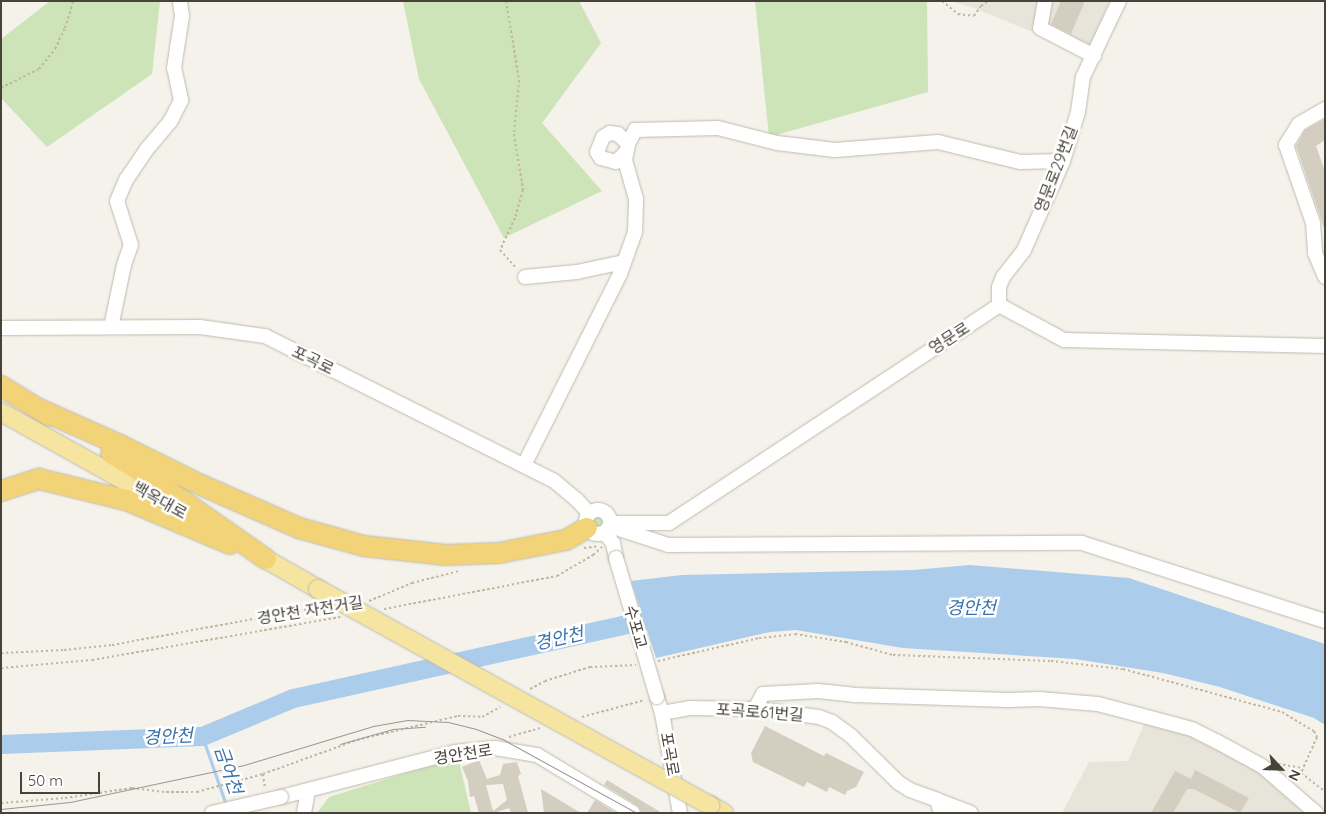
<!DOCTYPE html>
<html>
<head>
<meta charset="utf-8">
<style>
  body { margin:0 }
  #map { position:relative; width:1326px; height:814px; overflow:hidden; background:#f4f2ea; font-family:Quicksand,"Noto Sans KR",sans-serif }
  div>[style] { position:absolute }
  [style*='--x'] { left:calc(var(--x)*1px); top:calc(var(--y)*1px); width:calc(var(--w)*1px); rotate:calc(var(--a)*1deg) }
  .residential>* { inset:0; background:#e7e4d9 }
  .green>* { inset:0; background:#cce4b7 }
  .round { border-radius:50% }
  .water>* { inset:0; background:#accceb }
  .stream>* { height:3px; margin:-1.5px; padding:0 1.5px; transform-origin:1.5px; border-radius:1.5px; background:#accceb }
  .river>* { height:19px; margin:-9.5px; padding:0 9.5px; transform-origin:9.5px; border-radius:9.5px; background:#accceb }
  .building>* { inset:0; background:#d4cec0 }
  .path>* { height:2px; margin-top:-1px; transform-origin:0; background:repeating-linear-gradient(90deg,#bfb7a0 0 2.5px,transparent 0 5px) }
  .roads { filter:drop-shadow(0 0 1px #bfbaad) drop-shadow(0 0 1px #bfbaad) }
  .minor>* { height:14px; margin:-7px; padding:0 7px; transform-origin:7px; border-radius:7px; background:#fff }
  .minor>.ring { margin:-7px; padding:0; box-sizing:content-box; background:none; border:14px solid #fff; border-radius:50% }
  .major>* { height:18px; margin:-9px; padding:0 9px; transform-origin:9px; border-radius:9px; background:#f6e5a1 }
  .highway>* { height:20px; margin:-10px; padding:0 10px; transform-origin:10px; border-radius:10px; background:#f2d377 }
  .tram>* { height:1px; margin:-0.5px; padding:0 0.5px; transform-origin:0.5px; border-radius:0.5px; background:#989898 }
  .bridges { filter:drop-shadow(0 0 1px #bfbaad) drop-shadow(0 0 1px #bfbaad) }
  .minor-bridge>* { height:14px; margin:-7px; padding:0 7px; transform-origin:7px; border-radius:7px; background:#fff }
  .major-bridge>* { height:18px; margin:-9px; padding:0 9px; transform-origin:9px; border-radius:9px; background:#f6e5a1 }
  span { translate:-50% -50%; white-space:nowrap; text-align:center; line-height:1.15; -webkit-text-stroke:5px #fff; paint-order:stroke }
  .street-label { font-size:16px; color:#474339 }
  .water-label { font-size:18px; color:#3a72ab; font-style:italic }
  .frame { position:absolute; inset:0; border:2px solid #474339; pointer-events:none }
  .north { position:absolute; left:1256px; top:744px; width:50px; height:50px; -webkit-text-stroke:4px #fff; paint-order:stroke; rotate:115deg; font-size:14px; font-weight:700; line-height:20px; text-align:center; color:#474339 }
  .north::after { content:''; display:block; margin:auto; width:18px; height:22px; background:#474339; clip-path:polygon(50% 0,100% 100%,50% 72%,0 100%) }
  .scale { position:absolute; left:20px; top:772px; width:80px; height:22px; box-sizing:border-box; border:2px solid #474339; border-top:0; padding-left:6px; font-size:15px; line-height:18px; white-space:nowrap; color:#474339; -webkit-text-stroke:4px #fff; paint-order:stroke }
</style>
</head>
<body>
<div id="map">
  <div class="residential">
    <i style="clip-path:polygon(951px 1px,1109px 1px,1091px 48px,1028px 30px,974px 8px)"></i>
    <i style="clip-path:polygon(1149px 713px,1236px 757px,1304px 804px,1306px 813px,1062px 813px,1089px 762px,1128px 761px)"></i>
  </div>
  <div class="green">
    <i style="clip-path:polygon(50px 1px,160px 1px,152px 74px,47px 147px,1px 98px,1px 39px)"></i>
    <i style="clip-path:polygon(403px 1px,579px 1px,601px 43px,542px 123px,602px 191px,504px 238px,419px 79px)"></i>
    <i style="clip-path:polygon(755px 1px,927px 1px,928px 92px,769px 137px)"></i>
    <i class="round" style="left:590px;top:513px;width:16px;height:16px"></i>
    <i style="clip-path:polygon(458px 757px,471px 813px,317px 813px,329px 797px)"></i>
  </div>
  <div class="water">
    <i style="clip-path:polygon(970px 565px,1129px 578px,1325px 644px,1325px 725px,1314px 718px,1220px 687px,1163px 673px,1075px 659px,903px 648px,796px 630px,770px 632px,656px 658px,631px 581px,682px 575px,913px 570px)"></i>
  </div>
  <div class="stream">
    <i style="--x:202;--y:736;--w:73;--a:70.8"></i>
  </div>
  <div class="river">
    <i style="--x:1;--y:744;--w:201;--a:-2.3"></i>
    <i style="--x:202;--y:736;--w:99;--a:-22.7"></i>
    <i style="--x:293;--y:698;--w:384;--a:-12.5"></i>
  </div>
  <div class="building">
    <i style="clip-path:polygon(1061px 1px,1085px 1px,1071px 34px,1051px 24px)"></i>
    <i style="clip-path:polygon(1325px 119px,1325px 140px,1316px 146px,1325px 171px,1324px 228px,1296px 146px,1305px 130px)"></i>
    <i style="clip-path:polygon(765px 726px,824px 756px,826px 753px,864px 772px,856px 787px,847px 791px,845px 795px,829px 787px,827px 792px,807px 782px,804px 787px,753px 762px,751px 753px)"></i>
    <i style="clip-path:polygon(evenodd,479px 760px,487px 779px,500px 775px,503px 764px,517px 762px,521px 774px,518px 776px,528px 813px,511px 813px,509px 808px,494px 813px,479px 813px,474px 796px,470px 797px,468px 781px,462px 767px,479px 760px,503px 784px,507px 800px,493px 811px,486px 785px,503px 784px)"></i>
    <i style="clip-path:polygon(1195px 770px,1249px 798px,1240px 813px,1194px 789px,1187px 789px,1173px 813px,1151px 813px,1175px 771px,1191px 779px)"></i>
    <i style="clip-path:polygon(607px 780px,662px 813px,642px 813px,638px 806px,604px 785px)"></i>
    <i style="clip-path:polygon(541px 789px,581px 813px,544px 813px)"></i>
    <i style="clip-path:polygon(595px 800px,616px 813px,587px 813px)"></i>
  </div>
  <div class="path">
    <i style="--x:506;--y:1;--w:80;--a:80.7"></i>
    <i style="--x:519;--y:80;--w:54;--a:95.3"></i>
    <i style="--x:514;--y:134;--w:57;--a:80.9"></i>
    <i style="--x:523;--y:190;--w:29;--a:106"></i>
    <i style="--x:515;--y:218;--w:35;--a:115"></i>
    <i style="--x:500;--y:250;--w:25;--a:48"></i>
    <i style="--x:942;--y:1;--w:21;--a:39"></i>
    <i style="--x:958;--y:14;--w:16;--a:7"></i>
    <i style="--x:974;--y:16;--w:12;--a:-55"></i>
    <i style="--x:981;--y:6;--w:9;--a:-36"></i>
    <i style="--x:1;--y:88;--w:42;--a:-26.6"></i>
    <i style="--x:39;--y:69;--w:26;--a:-51"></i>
    <i style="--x:55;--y:49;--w:23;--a:-65"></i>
    <i style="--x:65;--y:28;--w:28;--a:-73"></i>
    <i style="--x:584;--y:548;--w:15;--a:-8"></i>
    <i style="--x:369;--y:601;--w:47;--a:-22.7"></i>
    <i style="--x:412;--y:583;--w:49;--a:-14.3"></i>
    <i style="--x:384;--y:609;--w:176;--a:-10.8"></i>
    <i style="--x:557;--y:576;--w:42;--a:-30.3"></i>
    <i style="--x:593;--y:555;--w:12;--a:-42"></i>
    <i style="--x:1;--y:653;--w:63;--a:-2.7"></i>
    <i style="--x:64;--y:650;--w:48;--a:-5.9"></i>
    <i style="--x:112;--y:645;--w:211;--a:-10.4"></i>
    <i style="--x:658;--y:661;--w:104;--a:-12.8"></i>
    <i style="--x:759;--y:638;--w:36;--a:-6"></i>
    <i style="--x:795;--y:634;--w:52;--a:8.9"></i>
    <i style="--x:846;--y:642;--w:49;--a:15.5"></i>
    <i style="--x:893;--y:655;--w:158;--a:2.2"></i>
    <i style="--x:1051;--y:661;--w:72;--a:6.3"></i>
    <i style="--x:1123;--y:669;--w:165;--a:15.1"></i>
    <i style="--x:1282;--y:712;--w:37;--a:31"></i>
    <i style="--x:1314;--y:731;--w:7;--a:63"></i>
    <i style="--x:1317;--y:737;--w:39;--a:114"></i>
    <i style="--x:1301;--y:773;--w:31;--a:38"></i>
    <i style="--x:1;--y:668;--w:91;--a:-5"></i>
    <i style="--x:92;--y:660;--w:252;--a:-9.8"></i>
    <i style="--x:530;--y:689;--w:17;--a:-28"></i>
    <i style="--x:545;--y:681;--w:47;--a:-17.3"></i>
    <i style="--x:590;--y:667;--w:46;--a:-2.5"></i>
    <i style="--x:582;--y:717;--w:65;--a:-15.1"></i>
    <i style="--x:509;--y:737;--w:33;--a:-16"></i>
    <i style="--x:1278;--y:764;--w:25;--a:9"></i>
    <i style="--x:263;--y:774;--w:15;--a:82"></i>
    <i style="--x:1;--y:803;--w:64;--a:-4.5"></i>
    <i style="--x:65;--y:798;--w:68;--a:-8.5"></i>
    <i style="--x:132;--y:788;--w:34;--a:7"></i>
    <i style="--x:166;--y:792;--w:31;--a:0"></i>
    <i style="--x:197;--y:792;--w:68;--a:-15.3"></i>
    <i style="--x:263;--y:774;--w:100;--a:-19.9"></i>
    <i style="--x:357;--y:740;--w:104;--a:-13.4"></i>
    <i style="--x:458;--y:716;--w:24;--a:2"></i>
    <i style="--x:482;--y:717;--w:21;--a:-29"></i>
  </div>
  <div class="roads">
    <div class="minor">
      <i style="--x:1045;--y:1;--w:27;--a:100"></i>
      <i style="--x:1040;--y:28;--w:61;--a:27.4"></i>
      <i style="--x:1325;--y:109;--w:30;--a:150"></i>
      <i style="--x:1299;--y:124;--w:25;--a:122"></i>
      <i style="--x:1286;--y:145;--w:83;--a:70.9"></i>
      <i style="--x:1313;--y:223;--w:30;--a:86"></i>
      <i style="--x:1315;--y:253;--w:26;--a:67"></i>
      <i style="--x:626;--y:152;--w:14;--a:135"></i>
      <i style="--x:616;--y:162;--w:16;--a:-165"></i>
      <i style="--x:601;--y:158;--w:7;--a:-124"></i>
      <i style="--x:597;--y:152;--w:16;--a:-68"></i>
      <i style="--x:603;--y:137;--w:8;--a:-30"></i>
      <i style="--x:610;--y:133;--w:8;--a:7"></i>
      <i style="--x:618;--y:134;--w:14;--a:45"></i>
      <i style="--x:525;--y:277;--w:52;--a:-5.5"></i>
      <i style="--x:577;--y:272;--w:48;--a:-12"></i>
      <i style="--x:999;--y:305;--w:18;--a:-90"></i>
      <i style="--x:999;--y:287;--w:11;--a:-68"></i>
      <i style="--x:1003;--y:277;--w:34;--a:-52"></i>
      <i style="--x:1024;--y:250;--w:97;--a:-66.3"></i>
      <i style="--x:1063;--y:161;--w:51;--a:-73"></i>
      <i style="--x:1078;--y:112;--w:35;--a:-82"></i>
      <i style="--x:1083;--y:77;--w:84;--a:-64.7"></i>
      <i style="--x:111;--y:327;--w:63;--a:-78.2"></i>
      <i style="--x:124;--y:265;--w:21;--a:-71"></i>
      <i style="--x:131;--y:245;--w:46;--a:-107.7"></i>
      <i style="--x:117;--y:201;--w:23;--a:-67"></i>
      <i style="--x:126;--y:180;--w:37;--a:-56"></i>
      <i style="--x:147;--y:149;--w:35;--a:-50"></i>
      <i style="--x:170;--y:122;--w:25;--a:-63"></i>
      <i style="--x:181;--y:100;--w:33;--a:-102"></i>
      <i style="--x:174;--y:68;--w:53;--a:-81.3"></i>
      <i style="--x:182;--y:16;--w:15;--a:-98"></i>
      <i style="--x:1;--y:328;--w:199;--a:-0.3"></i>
      <i style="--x:200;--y:327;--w:66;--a:7.9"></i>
      <i style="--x:265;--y:336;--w:322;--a:26.6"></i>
      <i style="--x:553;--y:480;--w:31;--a:40"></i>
      <i style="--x:577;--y:500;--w:18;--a:47"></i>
      <i style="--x:524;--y:465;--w:214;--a:-63.3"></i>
      <i style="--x:620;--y:274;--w:45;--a:-70.3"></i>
      <i style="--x:635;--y:232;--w:33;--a:-88"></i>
      <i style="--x:636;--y:199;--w:41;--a:-105.8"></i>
      <i style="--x:625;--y:160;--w:16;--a:-79"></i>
      <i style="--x:628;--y:144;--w:16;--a:-63"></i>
      <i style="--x:635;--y:130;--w:83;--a:-1.4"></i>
      <i style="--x:718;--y:128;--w:61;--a:14.3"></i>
      <i style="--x:777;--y:143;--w:58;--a:6.9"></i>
      <i style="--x:835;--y:150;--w:103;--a:-4.4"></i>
      <i style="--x:938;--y:142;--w:84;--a:13.7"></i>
      <i style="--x:1020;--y:162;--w:43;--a:-1.3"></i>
      <i class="ring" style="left:586px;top:510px;width:10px;height:10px"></i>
      <i style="--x:610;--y:523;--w:59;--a:0"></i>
      <i style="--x:669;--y:523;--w:396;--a:-33.4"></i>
      <i style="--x:999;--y:305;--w:74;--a:28.3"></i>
      <i style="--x:1064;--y:340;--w:261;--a:1.3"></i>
      <i style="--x:610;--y:526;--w:61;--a:18.1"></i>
      <i style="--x:668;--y:545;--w:414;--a:-0.3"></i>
      <i style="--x:1082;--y:543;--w:255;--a:17.8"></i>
      <i style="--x:604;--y:532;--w:14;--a:51"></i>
      <i style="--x:613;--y:543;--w:15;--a:79"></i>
      <i style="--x:657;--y:697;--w:17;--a:73"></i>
      <i style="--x:662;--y:713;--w:102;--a:79.8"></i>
      <i style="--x:755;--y:709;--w:17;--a:-62"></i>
      <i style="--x:763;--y:694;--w:55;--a:-3.1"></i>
      <i style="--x:818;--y:691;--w:36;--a:6"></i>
      <i style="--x:854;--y:695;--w:154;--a:1.9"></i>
      <i style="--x:1008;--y:700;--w:31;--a:-2"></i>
      <i style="--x:1039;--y:699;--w:59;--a:4.8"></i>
      <i style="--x:1098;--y:704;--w:97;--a:14.9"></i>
      <i style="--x:1192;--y:729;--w:27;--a:27"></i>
      <i style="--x:1216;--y:741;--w:52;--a:28.5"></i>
      <i style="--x:1262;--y:766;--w:72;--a:41"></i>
      <i style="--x:662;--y:713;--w:28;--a:-10"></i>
      <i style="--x:690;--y:708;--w:65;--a:0.9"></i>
      <i style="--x:755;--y:709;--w:64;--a:7.1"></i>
      <i style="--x:819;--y:717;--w:14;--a:21"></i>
      <i style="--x:832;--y:722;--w:24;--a:36"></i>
      <i style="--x:851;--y:736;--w:67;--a:44.4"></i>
      <i style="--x:899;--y:783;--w:13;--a:32"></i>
      <i style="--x:910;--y:790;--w:29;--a:20"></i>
      <i style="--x:937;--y:800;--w:14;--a:73"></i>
      <i style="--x:281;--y:797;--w:180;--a:-14.5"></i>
      <i style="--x:455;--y:752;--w:40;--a:-5.7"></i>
      <i style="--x:495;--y:748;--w:43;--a:9.5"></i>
      <i style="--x:537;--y:755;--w:112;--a:31.1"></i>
      <i style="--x:937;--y:800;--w:36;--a:21"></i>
      <i style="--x:304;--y:813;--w:22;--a:-80"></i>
    </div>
    <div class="major">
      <i style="--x:1;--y:412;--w:232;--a:29.1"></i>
      <i style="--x:255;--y:553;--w:73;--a:29.7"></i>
      <i style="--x:710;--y:805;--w:16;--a:30"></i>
    </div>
    <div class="highway">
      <i style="--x:1;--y:386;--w:57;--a:31.5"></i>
      <i style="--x:39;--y:409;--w:89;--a:24"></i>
      <i style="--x:120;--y:445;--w:90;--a:26.3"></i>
      <i style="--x:201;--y:485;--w:107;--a:23.7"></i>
      <i style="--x:299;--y:528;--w:67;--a:15.5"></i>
      <i style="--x:364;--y:546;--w:82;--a:6.3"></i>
      <i style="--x:446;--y:555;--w:53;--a:-2.2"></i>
      <i style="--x:499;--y:553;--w:68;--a:-11"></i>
      <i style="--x:566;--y:540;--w:24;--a:-30"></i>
      <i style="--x:111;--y:453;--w:38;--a:32"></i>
      <i style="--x:143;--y:473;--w:150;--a:35"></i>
      <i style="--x:1;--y:491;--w:40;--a:-18"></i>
      <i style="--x:39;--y:479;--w:89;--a:13.6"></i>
      <i style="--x:126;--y:500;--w:113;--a:22.9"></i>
    </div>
  </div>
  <div class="tram">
    <i style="--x:340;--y:744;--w:55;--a:-15.8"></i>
    <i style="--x:393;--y:729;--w:32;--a:-4"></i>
    <i style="--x:1;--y:809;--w:69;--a:-5.8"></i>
    <i style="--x:70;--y:802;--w:178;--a:-12"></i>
    <i style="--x:244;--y:765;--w:135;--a:-16.8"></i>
    <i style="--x:373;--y:726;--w:35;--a:-10"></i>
    <i style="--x:407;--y:720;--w:41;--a:2.8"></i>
    <i style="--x:448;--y:722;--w:29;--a:14"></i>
    <i style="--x:476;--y:729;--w:30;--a:21"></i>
    <i style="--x:504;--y:740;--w:152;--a:28.8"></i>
  </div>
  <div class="bridges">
    <div class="minor-bridge">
      <i style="--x:616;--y:558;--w:145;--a:73.6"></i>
      <i style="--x:212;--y:813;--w:71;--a:-13.1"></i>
    </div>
    <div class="major-bridge">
      <i style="--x:318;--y:589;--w:448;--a:28.9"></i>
    </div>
  </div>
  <div class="street-label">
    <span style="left:1056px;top:169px;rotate:-69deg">영문로29번길</span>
    <span style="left:949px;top:338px;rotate:-33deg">영문로</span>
    <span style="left:313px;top:360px;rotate:26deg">포곡로</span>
    <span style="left:160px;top:500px;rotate:29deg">백옥대로</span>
    <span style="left:310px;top:610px;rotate:-9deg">경안천 자전거길</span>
    <span style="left:636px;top:627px;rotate:74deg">수포교</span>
    <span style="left:760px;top:712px;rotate:4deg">포곡로61번길</span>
    <span style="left:463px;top:754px;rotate:-9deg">경안천로</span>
    <span style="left:670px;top:754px;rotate:80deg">포곡로</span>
  </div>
  <div class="water-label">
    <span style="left:971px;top:608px">경안천</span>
    <span style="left:559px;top:639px;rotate:-13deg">경안천</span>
    <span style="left:168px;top:737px;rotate:-3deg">경안천</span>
    <span style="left:228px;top:770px;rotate:71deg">금어천</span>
  </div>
  <div class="frame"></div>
  <div class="north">N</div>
  <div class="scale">50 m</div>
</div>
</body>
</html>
